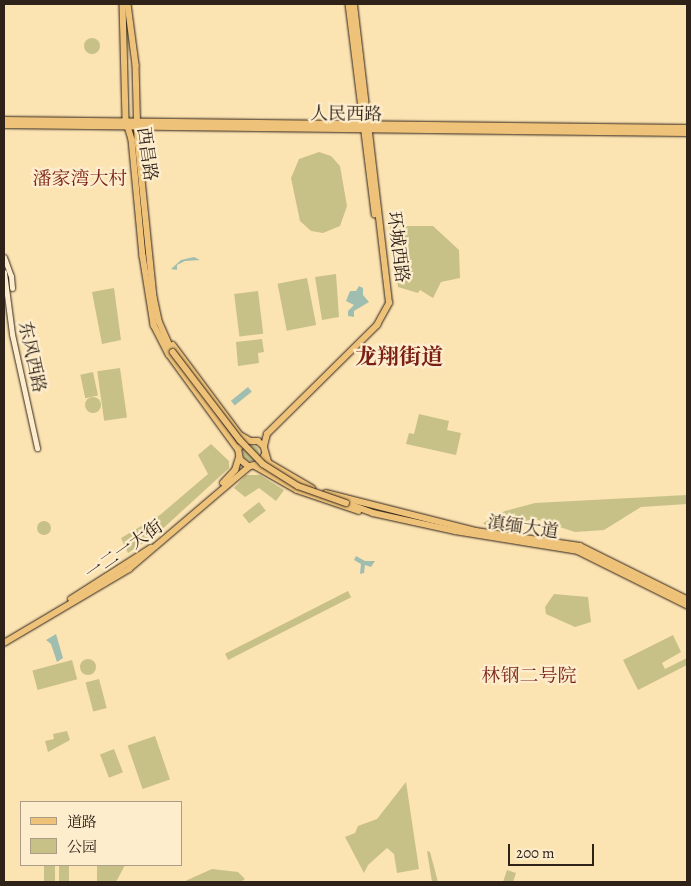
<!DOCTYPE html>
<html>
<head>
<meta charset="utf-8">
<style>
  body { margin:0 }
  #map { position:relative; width:691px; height:886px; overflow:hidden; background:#fce3b2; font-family:Alegreya,"Noto Serif SC",serif }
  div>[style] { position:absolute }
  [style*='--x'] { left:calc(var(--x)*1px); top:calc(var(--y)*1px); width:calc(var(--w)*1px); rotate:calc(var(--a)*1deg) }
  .green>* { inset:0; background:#c7c187; transform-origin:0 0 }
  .round { border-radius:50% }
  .water>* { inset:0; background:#9fbeb0; transform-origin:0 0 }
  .roads { filter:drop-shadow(0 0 1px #2e2219) drop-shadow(0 0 1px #2e2219) }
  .secondary>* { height:5px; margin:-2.5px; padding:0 2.5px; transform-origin:2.5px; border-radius:2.5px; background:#fdedcd }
  .primary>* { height:5.5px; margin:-2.75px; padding:0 2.75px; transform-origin:2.75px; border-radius:2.75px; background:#eec279 }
  .bridges { filter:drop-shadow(0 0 1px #2e2219) drop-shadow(0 0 1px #2e2219) }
  .primary-bridge>* { height:5.5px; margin:-2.75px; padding:0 2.75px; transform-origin:2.75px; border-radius:2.75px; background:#eec279 }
  span { translate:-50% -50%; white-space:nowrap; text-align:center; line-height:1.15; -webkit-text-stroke:4.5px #fdedcd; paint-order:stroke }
  .street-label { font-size:18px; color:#2e2219 }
  .neighbourhood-label { font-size:19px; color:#7a1f14 }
  .district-label { font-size:22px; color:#7a1f14; font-weight:700 }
  .frame { position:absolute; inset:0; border:5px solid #2e2219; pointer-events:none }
  .legend { position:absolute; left:20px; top:801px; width:162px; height:65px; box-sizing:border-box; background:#fdedcd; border:1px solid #aa9c85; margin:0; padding:6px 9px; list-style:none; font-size:15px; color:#2e2219 }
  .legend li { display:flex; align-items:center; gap:10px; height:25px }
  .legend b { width:25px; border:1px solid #aa9c85 }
  .scale { position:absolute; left:508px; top:844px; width:86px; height:22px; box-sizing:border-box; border:2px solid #2e2219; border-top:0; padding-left:6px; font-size:15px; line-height:18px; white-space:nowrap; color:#2e2219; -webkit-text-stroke:4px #fdedcd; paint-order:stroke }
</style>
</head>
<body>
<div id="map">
  <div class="green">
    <i class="round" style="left:84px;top:38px;width:16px;height:16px"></i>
    <i style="clip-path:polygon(319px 152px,331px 156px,340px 166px,347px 206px,340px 226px,323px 233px,311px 231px,300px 221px,291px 178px,299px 159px)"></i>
    <i style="clip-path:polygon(433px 226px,459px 250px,460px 278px,441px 282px,433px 298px,420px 290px,418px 293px,398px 287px,390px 226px)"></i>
    <i style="clip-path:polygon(336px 274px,339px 317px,322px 320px,315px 277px)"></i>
    <i style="left:307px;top:278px;width:48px;height:30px;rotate:79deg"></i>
    <i style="clip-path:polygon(114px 288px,121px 340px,102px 344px,92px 292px)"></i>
    <i style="left:258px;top:291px;width:43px;height:24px;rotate:83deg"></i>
    <i style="clip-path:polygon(262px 339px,264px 352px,258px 353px,259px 363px,238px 366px,236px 342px)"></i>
    <i style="left:120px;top:368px;width:50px;height:23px;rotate:82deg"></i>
    <i style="left:93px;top:372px;width:24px;height:13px;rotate:78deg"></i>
    <i class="round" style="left:85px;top:397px;width:16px;height:16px"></i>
    <i style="clip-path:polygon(419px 414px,449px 421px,447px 430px,461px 433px,456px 455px,406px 444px,409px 433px,414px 434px)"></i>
    <i style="clip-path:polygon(211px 444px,229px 461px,229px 468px,157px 534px,128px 553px,121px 538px,160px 515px,208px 474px,198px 455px)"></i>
    <i class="round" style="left:243px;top:445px;width:16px;height:16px"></i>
    <i style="clip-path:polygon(246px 475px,260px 475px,284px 490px,276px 501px,259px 488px,245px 497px,234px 488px)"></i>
    <i style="clip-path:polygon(687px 495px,687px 504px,641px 507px,604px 530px,575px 532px,535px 519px,489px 528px,483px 523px,505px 511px,535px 503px)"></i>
    <i style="left:259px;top:502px;width:11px;height:21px;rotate:52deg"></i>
    <i class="round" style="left:37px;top:521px;width:14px;height:14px"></i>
    <i style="left:348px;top:591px;width:7px;height:138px;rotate:63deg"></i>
    <i style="clip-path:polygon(554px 594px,588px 597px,591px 622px,575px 627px,546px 614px,545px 607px)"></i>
    <i style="clip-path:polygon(673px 635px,681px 652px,662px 663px,665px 669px,687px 658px,687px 665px,638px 690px,623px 660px)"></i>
    <i class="round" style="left:80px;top:659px;width:16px;height:16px"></i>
    <i style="left:72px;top:660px;width:20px;height:41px;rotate:75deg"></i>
    <i style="left:99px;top:679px;width:30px;height:14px;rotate:75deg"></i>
    <i style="clip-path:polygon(67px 731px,70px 740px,48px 752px,45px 741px,54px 739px,53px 734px)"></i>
    <i style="left:155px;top:736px;width:46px;height:29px;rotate:71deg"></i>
    <i style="left:114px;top:749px;width:25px;height:15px;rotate:69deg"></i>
    <i style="clip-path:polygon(406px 782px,419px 869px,397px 873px,394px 854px,387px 848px,368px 865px,364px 873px,345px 837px,355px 833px,358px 826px,377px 819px)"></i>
    <i style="clip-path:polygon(427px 851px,430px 852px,438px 882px,432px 882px)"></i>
    <i style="left:44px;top:865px;width:11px;height:17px"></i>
    <i style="left:59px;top:865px;width:10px;height:17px"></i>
    <i style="clip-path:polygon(97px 865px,125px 865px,116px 882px,97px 882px)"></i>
    <i style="clip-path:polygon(212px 869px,238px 872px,245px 879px,241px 882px,183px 882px)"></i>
    <i style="clip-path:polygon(507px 870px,516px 873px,513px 882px,503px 882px)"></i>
  </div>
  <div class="water">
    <i style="clip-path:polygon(194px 257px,200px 260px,185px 261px,177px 265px,177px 270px,171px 269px,181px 260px)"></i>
    <i style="clip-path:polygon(359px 286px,363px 288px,363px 295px,369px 302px,354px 311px,354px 317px,348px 316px,348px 311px,354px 305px,346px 301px,350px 291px,356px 291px)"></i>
    <i style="left:248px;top:387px;width:6px;height:22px;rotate:51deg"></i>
    <i style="clip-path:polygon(356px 556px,365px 561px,375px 561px,371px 567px,365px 565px,364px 573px,360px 574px,361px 564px,354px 560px)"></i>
    <i style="clip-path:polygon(56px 634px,63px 658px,57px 662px,51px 644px,46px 640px)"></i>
  </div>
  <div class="roads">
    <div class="secondary">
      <i style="--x:4;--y:257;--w:20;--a:70"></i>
      <i style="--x:11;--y:276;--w:12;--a:85"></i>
      <i style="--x:4;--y:272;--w:63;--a:82.6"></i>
      <i style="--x:12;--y:334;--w:117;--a:77.6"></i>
    </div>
    <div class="primary">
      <i style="--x:123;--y:4;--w:116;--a:88.5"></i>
      <i style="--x:126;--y:120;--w:21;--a:73"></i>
      <i style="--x:132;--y:140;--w:117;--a:84.6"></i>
      <i style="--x:143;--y:256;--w:70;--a:80.9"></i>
      <i style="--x:154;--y:325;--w:33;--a:63"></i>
      <i style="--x:169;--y:354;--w:117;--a:54"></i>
      <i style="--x:128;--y:4;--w:62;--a:82.5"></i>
      <i style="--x:136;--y:65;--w:75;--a:88.5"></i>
      <i style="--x:138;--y:140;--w:158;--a:84.2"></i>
      <i style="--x:154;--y:297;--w:25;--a:78"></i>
      <i style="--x:159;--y:321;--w:34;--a:66"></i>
      <i style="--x:349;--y:4;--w:212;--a:82.9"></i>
      <i style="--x:4;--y:120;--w:683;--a:0.67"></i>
      <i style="--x:4;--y:125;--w:683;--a:0.67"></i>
      <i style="--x:173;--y:345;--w:112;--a:53.3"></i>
      <i style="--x:240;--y:435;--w:10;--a:29"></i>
      <i style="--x:264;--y:446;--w:12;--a:-76"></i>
      <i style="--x:267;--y:434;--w:155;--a:-44.7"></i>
      <i style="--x:377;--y:325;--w:25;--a:-61"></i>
      <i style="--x:389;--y:303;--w:301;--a:-96.7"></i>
      <i style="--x:265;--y:455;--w:10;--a:119"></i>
      <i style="--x:260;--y:464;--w:11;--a:165"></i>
      <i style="--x:249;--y:467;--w:11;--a:-142"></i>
      <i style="--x:240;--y:460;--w:11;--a:-100"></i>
      <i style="--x:238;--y:449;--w:11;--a:-45"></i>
      <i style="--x:246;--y:441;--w:12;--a:0"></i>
      <i style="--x:258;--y:441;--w:8;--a:40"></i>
      <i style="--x:264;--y:446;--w:18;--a:74"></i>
      <i style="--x:269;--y:463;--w:50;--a:30.2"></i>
      <i style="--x:255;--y:466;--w:48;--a:29.7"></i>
      <i style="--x:297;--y:490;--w:65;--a:18.7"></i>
      <i style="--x:223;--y:483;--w:18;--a:-47"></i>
      <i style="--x:235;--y:470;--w:13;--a:-72"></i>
      <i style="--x:326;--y:493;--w:155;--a:14.2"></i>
      <i style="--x:476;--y:531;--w:105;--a:8.2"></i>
      <i style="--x:580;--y:546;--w:119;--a:26.4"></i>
      <i style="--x:346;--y:503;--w:29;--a:20"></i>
      <i style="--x:373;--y:513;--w:84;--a:12.4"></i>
      <i style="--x:455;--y:531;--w:125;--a:9.2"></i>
      <i style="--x:578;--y:551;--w:122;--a:26.4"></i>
      <i style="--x:71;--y:599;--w:95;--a:-32.5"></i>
      <i style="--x:4;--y:643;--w:145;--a:-30.6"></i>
      <i style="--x:129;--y:569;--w:157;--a:-40.4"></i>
    </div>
  </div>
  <div class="bridges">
    <div class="primary-bridge">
      <i style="--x:173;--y:352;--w:111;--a:52.7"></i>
      <i style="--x:240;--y:440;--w:33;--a:46"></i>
      <i style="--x:263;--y:464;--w:41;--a:32.2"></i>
      <i style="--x:298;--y:486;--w:51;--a:19.5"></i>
    </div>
  </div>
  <div class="street-label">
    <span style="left:346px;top:114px;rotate:1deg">人民西路</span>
    <span style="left:147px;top:154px;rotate:82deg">西昌路</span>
    <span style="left:398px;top:247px;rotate:83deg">环城西路</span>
    <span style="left:32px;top:357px;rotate:78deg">东风西路</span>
    <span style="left:523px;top:527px;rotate:8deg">滇缅大道</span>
    <span style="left:124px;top:550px;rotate:-35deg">一二一大街</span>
  </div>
  <div class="neighbourhood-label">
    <span style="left:80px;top:180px">潘家湾大村</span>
    <span style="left:529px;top:677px">林钢二号院</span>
  </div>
  <div class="district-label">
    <span style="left:399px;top:358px">龙翔街道</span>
  </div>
  <div class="frame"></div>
  <ul class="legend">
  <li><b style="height:6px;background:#eec279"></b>道路</li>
  <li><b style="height:14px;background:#c7c187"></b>公园</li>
  </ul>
  <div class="scale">200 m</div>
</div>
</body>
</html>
